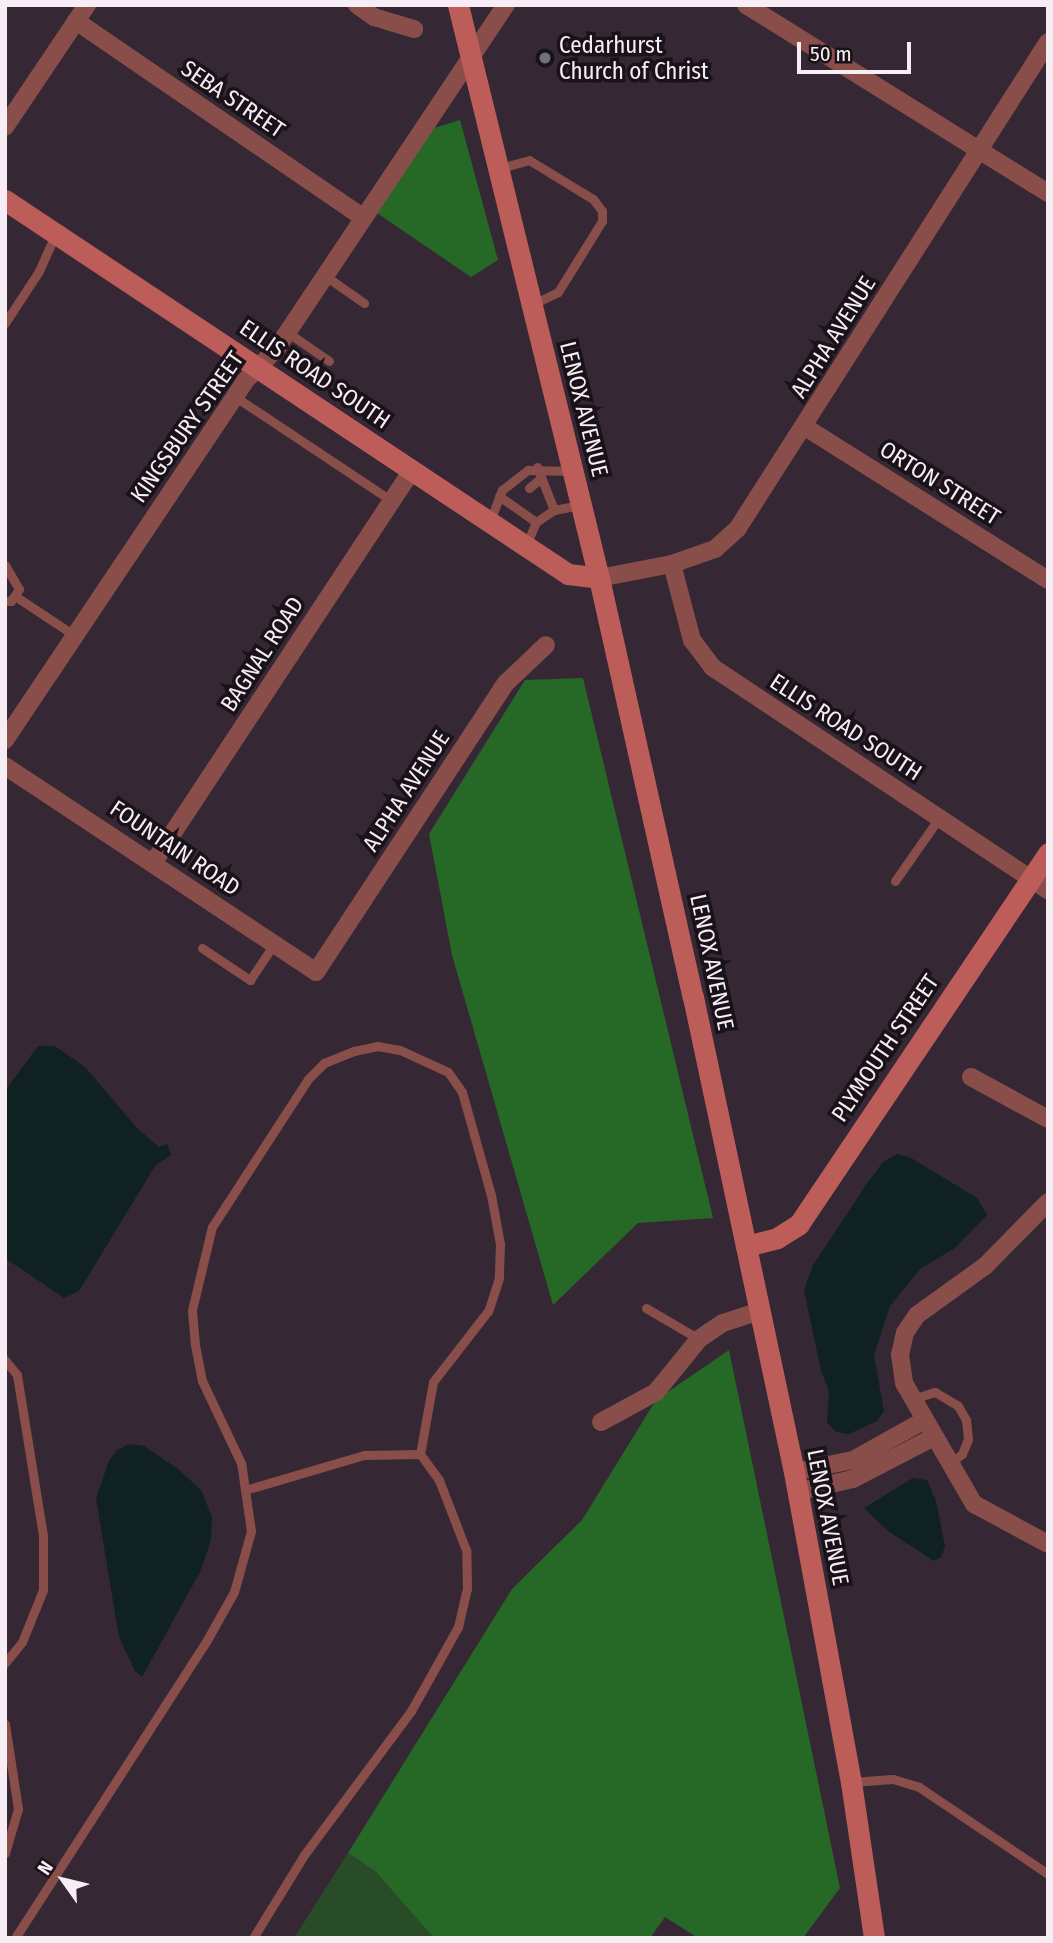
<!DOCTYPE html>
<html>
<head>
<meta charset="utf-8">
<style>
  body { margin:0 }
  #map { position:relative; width:1053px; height:1943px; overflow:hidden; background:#352834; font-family:"Fira Sans Condensed",sans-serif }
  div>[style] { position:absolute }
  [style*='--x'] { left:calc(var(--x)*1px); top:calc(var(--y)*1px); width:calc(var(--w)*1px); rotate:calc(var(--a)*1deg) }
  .green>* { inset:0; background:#294c28 }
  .forest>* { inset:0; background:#266926 }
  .water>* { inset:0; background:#0f2121 }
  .lane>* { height:9px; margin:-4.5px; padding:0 4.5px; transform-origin:4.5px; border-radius:4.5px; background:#894e4a }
  .street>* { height:18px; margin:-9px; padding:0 9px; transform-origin:9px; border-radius:9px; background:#894e4a }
  .secondary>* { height:21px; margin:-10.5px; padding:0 10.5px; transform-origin:10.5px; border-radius:10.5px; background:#bc5d59 }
  .dots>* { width:19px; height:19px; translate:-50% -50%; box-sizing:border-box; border:4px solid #191319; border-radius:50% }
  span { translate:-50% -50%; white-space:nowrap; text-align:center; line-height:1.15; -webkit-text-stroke:7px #191319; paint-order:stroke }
  .poi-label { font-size:23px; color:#f6edf5 }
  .left { translate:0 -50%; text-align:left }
  .street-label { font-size:23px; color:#f6edf5 }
  .frame { position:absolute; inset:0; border:7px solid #f6edf5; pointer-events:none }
  .north { position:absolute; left:28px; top:1845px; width:70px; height:70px; -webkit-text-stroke:5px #191319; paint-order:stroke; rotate:304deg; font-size:19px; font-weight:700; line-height:28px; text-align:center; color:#f6edf5 }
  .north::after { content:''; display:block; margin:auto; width:24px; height:32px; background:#f6edf5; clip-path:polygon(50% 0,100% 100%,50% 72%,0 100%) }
  .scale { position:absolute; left:797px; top:42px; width:114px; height:32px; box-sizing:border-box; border:4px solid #f6edf5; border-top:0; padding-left:9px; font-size:21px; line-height:24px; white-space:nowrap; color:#f6edf5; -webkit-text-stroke:5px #191319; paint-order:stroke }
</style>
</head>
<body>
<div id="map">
  <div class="green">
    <i style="clip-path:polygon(348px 1853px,375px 1871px,434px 1938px,294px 1938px)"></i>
  </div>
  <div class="forest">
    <i style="clip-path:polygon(460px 120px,498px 260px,471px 277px,374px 211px,431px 129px)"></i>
    <i style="clip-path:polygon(583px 678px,713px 1218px,638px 1223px,553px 1305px,452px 955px,429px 834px,525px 680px)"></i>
    <i style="clip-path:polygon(729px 1350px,840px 1888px,803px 1938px,698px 1938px,665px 1917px,650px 1938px,434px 1938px,375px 1871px,348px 1853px,512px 1589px,582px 1520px,656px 1400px)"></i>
  </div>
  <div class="water">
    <i style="clip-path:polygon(38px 1046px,55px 1046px,85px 1067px,137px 1128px,159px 1147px,167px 1144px,171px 1155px,155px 1166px,79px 1291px,64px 1298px,5px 1258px,5px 1091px)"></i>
    <i style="clip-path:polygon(897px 1154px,911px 1158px,977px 1198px,987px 1215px,955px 1248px,920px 1269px,890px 1306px,874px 1355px,884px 1411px,877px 1421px,849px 1434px,836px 1432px,827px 1422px,829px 1391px,821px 1371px,804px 1290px,813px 1265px,868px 1182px,883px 1162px)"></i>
    <i style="clip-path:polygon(129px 1444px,144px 1446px,178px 1469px,201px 1490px,212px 1517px,211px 1540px,201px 1570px,142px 1677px,135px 1671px,119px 1637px,96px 1498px,109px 1461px,117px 1450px)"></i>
    <i style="clip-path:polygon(913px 1478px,927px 1480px,936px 1501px,945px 1546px,941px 1557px,934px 1561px,888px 1531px,864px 1508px)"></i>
  </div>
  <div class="lane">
    <i style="--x:500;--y:168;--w:30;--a:-15"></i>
    <i style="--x:529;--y:160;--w:75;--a:31.4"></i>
    <i style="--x:593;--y:199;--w:15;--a:53"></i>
    <i style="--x:602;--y:211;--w:10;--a:90"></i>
    <i style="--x:602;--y:221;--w:84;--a:121.8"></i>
    <i style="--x:558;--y:292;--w:28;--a:154"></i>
    <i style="--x:324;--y:275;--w:49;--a:35"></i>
    <i style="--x:5;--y:323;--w:62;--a:-56.8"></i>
    <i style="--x:39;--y:271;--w:39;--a:-66"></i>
    <i style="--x:287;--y:332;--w:51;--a:34.6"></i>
    <i style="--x:234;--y:396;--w:190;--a:33.6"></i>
    <i style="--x:537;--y:467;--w:46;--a:68.4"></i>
    <i style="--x:529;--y:488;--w:16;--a:-40"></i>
    <i style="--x:499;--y:496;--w:45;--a:35.1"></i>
    <i style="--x:536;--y:522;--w:26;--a:113"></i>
    <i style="--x:490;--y:521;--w:33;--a:-69"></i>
    <i style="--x:502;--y:490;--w:33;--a:-38"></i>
    <i style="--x:528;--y:470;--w:43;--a:1.3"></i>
    <i style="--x:536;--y:522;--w:22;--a:-34"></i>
    <i style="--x:554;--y:510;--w:26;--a:-11"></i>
    <i style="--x:5;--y:565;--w:28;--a:60"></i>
    <i style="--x:19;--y:589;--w:14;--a:124"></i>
    <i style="--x:11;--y:601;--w:6;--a:180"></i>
    <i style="--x:15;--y:596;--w:71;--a:33.5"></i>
    <i style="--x:895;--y:881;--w:77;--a:-55.1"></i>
    <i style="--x:202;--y:948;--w:58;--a:33.7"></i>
    <i style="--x:250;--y:980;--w:43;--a:-56.3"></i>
    <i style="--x:646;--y:1308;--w:61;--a:30.3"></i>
    <i style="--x:5;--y:1360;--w:19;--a:51"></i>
    <i style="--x:17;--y:1375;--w:163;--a:80.8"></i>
    <i style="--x:43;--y:1536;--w:54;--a:90"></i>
    <i style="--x:43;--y:1590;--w:56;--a:112"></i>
    <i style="--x:22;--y:1642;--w:27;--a:129"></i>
    <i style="--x:913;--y:1399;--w:23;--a:-18"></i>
    <i style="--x:935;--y:1392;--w:27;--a:31"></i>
    <i style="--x:958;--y:1406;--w:16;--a:60"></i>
    <i style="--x:966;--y:1420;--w:19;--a:84"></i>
    <i style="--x:968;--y:1439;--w:16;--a:112"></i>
    <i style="--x:962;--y:1454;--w:15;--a:143"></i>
    <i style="--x:5;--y:1724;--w:86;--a:81.3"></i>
    <i style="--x:18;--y:1809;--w:46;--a:106.5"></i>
    <i style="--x:851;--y:1782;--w:42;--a:-4.1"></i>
    <i style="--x:893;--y:1779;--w:27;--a:17"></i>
    <i style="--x:919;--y:1787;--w:156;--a:34"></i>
    <i style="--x:15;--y:1938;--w:354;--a:-57.2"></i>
    <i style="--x:207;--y:1640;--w:55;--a:-60.6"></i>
    <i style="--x:234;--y:1592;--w:63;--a:-74.4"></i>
    <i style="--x:251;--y:1531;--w:41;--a:-98.3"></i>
    <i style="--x:245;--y:1490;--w:27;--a:-98"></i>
    <i style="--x:241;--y:1463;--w:91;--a:-115.4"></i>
    <i style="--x:202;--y:1381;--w:37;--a:-101"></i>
    <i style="--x:195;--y:1345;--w:35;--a:-95"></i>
    <i style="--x:192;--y:1310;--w:85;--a:-76.5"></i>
    <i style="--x:212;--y:1227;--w:176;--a:-57"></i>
    <i style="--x:308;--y:1079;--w:23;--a:-45"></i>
    <i style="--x:324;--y:1063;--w:32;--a:-22"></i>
    <i style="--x:354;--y:1051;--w:24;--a:-12"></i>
    <i style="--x:377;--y:1046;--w:23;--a:10"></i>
    <i style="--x:400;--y:1050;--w:53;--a:24.6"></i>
    <i style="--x:448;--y:1072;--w:24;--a:55"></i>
    <i style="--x:462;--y:1092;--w:107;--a:74.3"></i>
    <i style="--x:491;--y:1195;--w:50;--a:79.6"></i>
    <i style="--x:500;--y:1244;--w:34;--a:92"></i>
    <i style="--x:499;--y:1278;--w:35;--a:108"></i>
    <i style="--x:488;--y:1311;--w:90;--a:127.8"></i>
    <i style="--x:433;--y:1382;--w:73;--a:100.2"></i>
    <i style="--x:420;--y:1454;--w:56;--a:179"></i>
    <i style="--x:364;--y:1455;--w:124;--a:163.6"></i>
    <i style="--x:253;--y:1938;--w:97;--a:-58.4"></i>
    <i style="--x:304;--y:1855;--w:179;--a:-53.4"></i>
    <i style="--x:411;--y:1711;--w:96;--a:-60.8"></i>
    <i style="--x:458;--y:1627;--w:39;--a:-77"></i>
    <i style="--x:467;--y:1589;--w:39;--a:-91"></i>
    <i style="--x:466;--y:1550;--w:75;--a:-111.1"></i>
    <i style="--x:439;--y:1480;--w:32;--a:-126"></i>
  </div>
  <div class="street">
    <i style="--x:357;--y:5;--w:21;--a:35"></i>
    <i style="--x:374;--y:17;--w:42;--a:16.7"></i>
    <i style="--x:746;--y:5;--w:356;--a:31.9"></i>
    <i style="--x:76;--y:21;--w:347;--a:34.4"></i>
    <i style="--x:5;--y:127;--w:147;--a:-56.1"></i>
    <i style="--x:805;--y:427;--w:287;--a:32.2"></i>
    <i style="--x:672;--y:564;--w:79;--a:75.3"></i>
    <i style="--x:692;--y:640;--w:34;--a:53"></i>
    <i style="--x:712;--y:667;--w:403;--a:33.6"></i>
    <i style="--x:599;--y:578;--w:74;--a:-10.9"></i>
    <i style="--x:672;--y:564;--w:46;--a:-19.2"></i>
    <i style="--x:715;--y:549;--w:31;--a:-42"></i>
    <i style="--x:738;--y:528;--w:576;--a:-57.47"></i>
    <i style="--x:5;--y:740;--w:432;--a:-56.2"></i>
    <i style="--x:245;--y:381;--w:46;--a:-45.9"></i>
    <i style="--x:277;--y:348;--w:412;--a:-56.3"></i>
    <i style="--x:5;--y:766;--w:373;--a:33.5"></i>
    <i style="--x:316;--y:972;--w:346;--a:-56.7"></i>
    <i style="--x:506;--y:683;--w:55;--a:-43.5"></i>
    <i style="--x:153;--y:863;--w:469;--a:-56.6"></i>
    <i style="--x:971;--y:1077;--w:88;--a:28.6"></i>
    <i style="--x:1048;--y:1202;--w:90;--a:134.5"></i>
    <i style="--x:985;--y:1266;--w:84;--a:144.2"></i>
    <i style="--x:917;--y:1315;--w:22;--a:124"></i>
    <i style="--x:905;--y:1333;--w:22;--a:103"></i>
    <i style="--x:900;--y:1354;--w:29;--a:82"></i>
    <i style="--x:904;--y:1383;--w:140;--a:60"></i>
    <i style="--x:974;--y:1504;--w:84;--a:28.4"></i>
    <i style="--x:601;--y:1422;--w:63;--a:-28.6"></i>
    <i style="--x:656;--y:1392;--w:68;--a:-50.9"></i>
    <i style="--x:699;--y:1339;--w:29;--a:-34"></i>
    <i style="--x:723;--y:1323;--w:38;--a:-18"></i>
    <i style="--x:794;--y:1472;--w:60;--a:-11.5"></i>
    <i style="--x:853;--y:1460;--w:82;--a:-29.1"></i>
    <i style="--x:797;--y:1492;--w:57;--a:-13.1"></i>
    <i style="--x:853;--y:1479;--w:91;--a:-27.4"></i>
  </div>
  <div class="secondary">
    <i style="--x:458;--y:5;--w:590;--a:76.18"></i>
    <i style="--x:599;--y:578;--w:429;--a:77.4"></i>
    <i style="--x:693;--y:997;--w:486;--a:78"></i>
    <i style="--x:794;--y:1472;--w:315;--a:79.6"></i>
    <i style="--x:851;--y:1782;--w:158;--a:81.6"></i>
    <i style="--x:5;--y:200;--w:676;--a:33.6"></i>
    <i style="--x:568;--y:574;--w:31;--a:7"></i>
    <i style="--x:746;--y:1246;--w:32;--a:-14"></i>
    <i style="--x:777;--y:1238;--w:26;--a:-32"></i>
    <i style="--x:799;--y:1224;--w:447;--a:-56.1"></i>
  </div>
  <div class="dots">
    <i style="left:545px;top:58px;background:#6b7280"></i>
  </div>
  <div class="poi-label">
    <span class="left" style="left:559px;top:58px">Cedarhurst<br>Church of Christ</span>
  </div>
  <div class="street-label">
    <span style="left:233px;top:99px;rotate:34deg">SEBA STREET</span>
    <span style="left:833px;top:337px;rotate:-58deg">ALPHA AVENUE</span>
    <span style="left:315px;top:374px;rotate:34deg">ELLIS ROAD SOUTH</span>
    <span style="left:584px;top:409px;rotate:76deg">LENOX AVENUE</span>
    <span style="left:187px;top:427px;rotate:-55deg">KINGSBURY STREET</span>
    <span style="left:940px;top:483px;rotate:32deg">ORTON STREET</span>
    <span style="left:262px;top:654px;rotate:-57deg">BAGNAL ROAD</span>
    <span style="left:846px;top:727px;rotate:33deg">ELLIS ROAD SOUTH</span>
    <span style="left:406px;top:791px;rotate:-57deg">ALPHA AVENUE</span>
    <span style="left:175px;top:848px;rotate:34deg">FOUNTAIN ROAD</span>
    <span style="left:712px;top:962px;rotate:78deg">LENOX AVENUE</span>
    <span style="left:885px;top:1048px;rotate:-56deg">PLYMOUTH STREET</span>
    <span style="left:828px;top:1517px;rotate:79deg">LENOX AVENUE</span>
  </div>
  <div class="frame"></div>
  <div class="north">N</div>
  <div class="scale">50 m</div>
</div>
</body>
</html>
